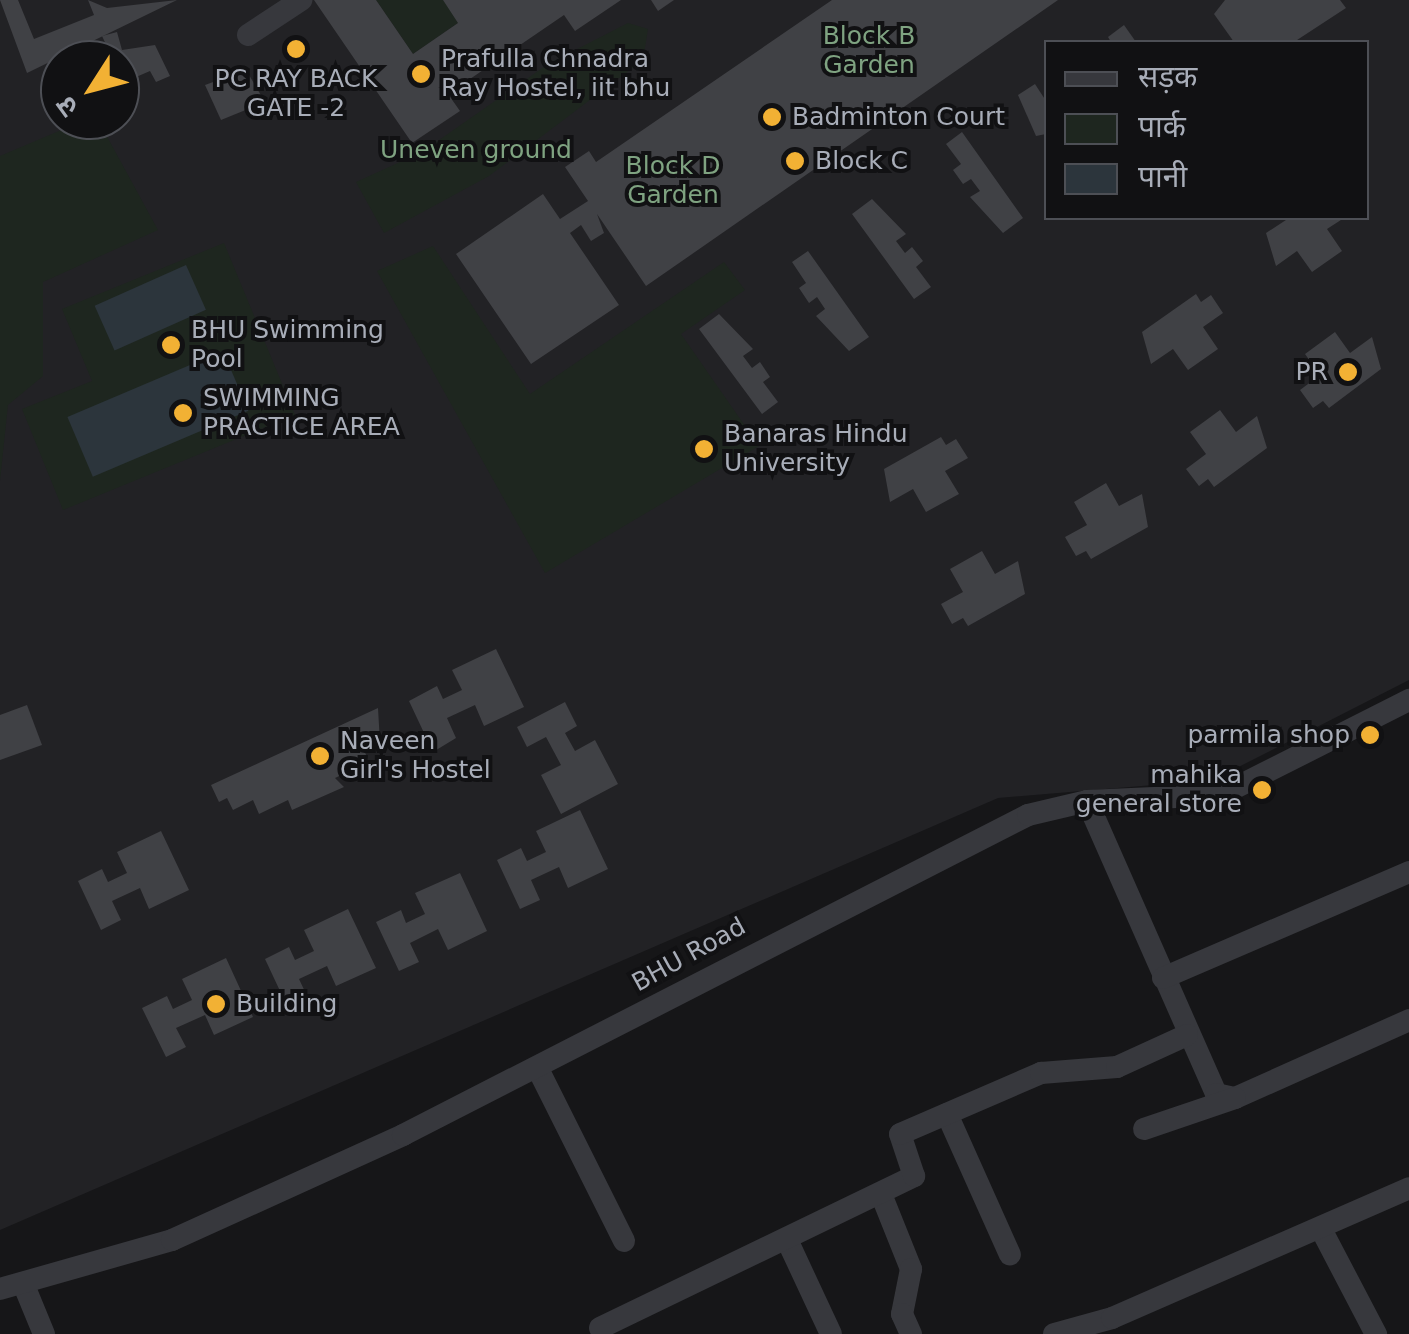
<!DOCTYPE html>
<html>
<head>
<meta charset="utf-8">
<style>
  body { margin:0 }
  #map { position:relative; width:1409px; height:1334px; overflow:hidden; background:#161618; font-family:"DejaVu Sans","Noto Sans Devanagari",sans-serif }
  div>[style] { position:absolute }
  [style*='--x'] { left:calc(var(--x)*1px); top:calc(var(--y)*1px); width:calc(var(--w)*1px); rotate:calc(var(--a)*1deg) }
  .built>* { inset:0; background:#222225 }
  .green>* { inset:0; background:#1e261f }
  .water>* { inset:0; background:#2c353c; transform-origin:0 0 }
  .building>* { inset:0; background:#404145 }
  .street>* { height:22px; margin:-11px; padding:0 11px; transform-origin:11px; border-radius:11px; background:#37383d }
  .dots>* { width:28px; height:28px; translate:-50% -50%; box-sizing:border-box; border:5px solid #111113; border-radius:50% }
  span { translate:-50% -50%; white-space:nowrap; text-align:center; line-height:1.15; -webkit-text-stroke:8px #111113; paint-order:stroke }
  .park-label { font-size:25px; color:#7fa381 }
  .poi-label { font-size:25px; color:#a8adb8 }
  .left { translate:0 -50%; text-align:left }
  .right { translate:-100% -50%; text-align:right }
  .street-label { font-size:25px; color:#a8adb8 }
  .legend { position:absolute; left:1044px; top:40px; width:325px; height:180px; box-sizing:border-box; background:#111113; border:2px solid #4d4f55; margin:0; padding:12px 18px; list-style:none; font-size:30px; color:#a8adb8 }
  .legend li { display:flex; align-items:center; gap:20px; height:50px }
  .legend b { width:50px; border:2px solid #4d4f55 }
  .north { position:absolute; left:40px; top:40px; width:100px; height:100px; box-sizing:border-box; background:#111113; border:2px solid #4d4f55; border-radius:50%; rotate:234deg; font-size:28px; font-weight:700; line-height:40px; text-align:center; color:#a8adb8 }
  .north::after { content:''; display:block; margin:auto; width:35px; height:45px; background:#f2b134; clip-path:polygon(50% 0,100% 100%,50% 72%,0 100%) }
</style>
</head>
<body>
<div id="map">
  <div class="built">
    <i style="clip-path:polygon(evenodd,0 0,1409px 0,1409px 680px,1213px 780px,998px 798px,0 1230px,0 0,1046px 42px,1366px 42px,1366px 218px,1046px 218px,1046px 42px,0 0,60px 60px,120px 60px,120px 120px,60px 120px,60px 60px)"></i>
  </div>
  <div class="green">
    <i style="clip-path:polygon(376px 0,444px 0,458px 23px,413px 54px)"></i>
    <i style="clip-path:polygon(628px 23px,648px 29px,643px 60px,489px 176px,384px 233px,356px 182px,422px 152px,548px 64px)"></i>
    <i style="clip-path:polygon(85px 120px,98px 120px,158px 230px,43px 282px,43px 376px,8px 405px,0 481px,0 156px)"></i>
    <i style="clip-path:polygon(224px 243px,295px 415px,63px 510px,22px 409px,92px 381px,62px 309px)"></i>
    <i style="clip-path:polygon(433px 246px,530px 394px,724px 262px,745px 290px,681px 334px,759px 446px,545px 573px,377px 271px)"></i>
  </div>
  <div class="water">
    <i style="left:186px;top:265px;width:49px;height:100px;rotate:66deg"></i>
    <i style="left:223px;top:351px;width:65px;height:169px;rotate:67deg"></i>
  </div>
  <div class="building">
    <i style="clip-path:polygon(0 0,18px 0,34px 39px,94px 15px,88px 0,107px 8px,177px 0,27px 73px)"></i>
    <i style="clip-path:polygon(314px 0,376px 0,413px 54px,458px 23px,443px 0,621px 0,575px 31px,564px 15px,448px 94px,460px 111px,412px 143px)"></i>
    <i style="clip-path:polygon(651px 0,674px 0,658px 11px)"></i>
    <i style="clip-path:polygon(832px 0,1058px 0,646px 286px,597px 214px,604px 233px,591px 241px,581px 225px,570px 233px,619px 305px,531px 364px,456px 254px,543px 194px,560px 219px,588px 201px,565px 167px,589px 151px,596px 162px)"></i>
    <i style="clip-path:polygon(1225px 0,1340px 0,1346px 8px,1294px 42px,1234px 42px,1214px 14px)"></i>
    <i style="clip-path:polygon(1124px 25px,1136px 42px,1111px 42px,1108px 37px)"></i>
    <i style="clip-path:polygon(117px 32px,122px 50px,155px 45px,170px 76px,156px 82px,150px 71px,120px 84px,120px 60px,98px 60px,111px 55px,102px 36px)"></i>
    <i style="clip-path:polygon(246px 70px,265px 102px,221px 120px,205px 85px)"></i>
    <i style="clip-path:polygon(1035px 84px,1046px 101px,1046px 134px,1036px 136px,1018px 95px)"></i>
    <i style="clip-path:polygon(962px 132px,1023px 218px,1003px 233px,970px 197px,980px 191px,971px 179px,963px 184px,953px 170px,961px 164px,946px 144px)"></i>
    <i style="clip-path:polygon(872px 199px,906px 234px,896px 241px,905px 253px,912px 247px,923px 261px,916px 267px,931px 287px,914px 299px,852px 214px)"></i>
    <i style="clip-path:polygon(1289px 218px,1344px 218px,1327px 229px,1342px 251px,1312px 272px,1297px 251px,1276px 266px,1266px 233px)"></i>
    <i style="clip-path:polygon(808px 251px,869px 337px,849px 351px,816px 316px,825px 309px,817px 297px,809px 303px,799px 288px,806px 283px,792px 262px)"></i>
    <i style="clip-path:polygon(1196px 294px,1201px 302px,1211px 295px,1223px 313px,1203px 327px,1218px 349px,1188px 370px,1173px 349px,1151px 364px,1142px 332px)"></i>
    <i style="clip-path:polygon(719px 314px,753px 349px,743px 356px,752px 368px,760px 362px,770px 377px,763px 382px,778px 402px,762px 414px,699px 329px)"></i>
    <i style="clip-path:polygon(1335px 332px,1350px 353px,1372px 337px,1381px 369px,1329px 408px,1323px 401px,1313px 408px,1300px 390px,1320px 375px,1305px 354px)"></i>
    <i style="clip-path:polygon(1220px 410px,1236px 432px,1257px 416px,1267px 448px,1214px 487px,1208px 479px,1199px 486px,1186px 469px,1206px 454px,1190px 432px)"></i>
    <i style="clip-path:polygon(941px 437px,946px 445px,956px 439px,968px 458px,945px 471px,959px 494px,926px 512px,913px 489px,890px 502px,884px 469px)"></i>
    <i style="clip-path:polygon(1106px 483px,1119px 506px,1142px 494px,1148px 527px,1091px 559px,1086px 551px,1076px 556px,1065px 537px,1087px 525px,1074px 502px)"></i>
    <i style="clip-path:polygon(982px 551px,995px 574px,1018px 561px,1025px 594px,968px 626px,963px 618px,952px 624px,941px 604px,963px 592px,950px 569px)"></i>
    <i style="clip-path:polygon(496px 649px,524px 707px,484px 726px,475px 705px,447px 718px,456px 738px,433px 752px,409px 701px,437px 686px,443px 699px,462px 690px,452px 670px)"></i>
    <i style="clip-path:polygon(565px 702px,577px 726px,565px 733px,575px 751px,595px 740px,618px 784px,561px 814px,541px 775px,561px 765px,546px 737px,527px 747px,517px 727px)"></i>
    <i style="clip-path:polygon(27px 705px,42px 745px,0 760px,0 715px)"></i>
    <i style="clip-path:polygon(378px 708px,380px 743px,364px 750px,369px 762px,335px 778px,344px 787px,292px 810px,288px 800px,259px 814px,253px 800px,233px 810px,227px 798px,219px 802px,211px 785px)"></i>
    <i style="clip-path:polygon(580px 810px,608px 869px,568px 888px,559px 867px,531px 880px,540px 900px,520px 909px,497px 860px,521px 848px,527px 861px,546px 852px,536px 831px)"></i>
    <i style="clip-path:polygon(161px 831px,189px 890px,149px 909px,140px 888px,112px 901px,121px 920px,101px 930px,78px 881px,102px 869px,108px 882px,127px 873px,117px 852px)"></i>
    <i style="clip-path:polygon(460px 873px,487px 931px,448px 950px,438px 929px,410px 943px,419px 962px,399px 971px,376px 922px,401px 910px,406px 923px,425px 914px,415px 893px)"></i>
    <i style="clip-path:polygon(348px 909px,376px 968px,336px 986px,327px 966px,299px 979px,308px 998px,288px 1008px,265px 959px,289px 947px,295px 960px,314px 951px,304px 930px)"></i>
    <i style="clip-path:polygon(226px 958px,253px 1017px,214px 1035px,205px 1015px,176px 1028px,186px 1047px,166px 1057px,142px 1008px,167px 996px,173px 1009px,192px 1000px,182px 979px)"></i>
  </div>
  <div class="street">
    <i style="--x:248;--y:35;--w:64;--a:-33.4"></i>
    <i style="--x:1087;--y:801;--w:320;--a:66.2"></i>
    <i style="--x:1216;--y:1094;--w:19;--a:12"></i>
    <i style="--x:1235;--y:1098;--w:191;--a:-24.1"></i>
    <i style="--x:1163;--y:978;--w:268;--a:-23.3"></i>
    <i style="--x:539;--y:1071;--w:190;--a:63.4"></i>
    <i style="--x:947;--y:1114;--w:154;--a:65.9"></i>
    <i style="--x:1144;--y:1129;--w:96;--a:-18.8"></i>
    <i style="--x:881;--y:1194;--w:81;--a:68.2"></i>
    <i style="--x:911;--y:1269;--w:46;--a:101.3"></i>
    <i style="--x:902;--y:1314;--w:22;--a:66"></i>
    <i style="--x:1321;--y:1229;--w:119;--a:62.4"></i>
    <i style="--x:789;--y:1244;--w:99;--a:65"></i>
    <i style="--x:23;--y:1283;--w:55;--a:67.6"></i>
    <i style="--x:0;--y:1289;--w:179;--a:-15.9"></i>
    <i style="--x:172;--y:1240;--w:254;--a:-24.4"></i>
    <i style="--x:403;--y:1135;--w:702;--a:-27.11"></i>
    <i style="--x:1028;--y:815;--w:61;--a:-13.3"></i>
    <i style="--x:1087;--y:801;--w:134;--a:-2.6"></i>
    <i style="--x:1221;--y:795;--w:211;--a:-26.8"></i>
    <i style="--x:600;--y:1328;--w:349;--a:-25.8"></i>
    <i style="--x:914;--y:1176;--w:44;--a:-108.4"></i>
    <i style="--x:900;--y:1134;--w:154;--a:-23.4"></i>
    <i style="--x:1041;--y:1073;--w:76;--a:-4.5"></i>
    <i style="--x:1117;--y:1067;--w:77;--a:-24.6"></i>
    <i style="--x:1054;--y:1334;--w:60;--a:-15.4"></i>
    <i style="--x:1112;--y:1318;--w:324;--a:-23.6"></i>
  </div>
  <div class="dots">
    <i style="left:296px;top:49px;background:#f2b134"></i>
    <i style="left:421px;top:74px;background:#f2b134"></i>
    <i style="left:772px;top:117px;background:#f2b134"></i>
    <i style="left:795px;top:161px;background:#f2b134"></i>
    <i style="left:171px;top:345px;background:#f2b134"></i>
    <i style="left:1348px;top:372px;background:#f2b134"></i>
    <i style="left:183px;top:413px;background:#f2b134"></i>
    <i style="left:704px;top:449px;background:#f2b134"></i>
    <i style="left:1370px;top:735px;background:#f2b134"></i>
    <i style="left:320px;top:756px;background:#f2b134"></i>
    <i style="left:1262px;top:790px;background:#f2b134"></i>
    <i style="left:216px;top:1004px;background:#f2b134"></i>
  </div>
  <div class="park-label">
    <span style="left:869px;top:51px">Block B<br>Garden</span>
    <span style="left:476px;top:150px">Uneven ground</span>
    <span style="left:673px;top:181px">Block D<br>Garden</span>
  </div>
  <div class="poi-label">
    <span class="left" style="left:441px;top:74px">Prafulla Chnadra<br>Ray Hostel, iit bhu</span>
    <span style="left:296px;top:94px">PC RAY BACK<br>GATE -2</span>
    <span class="left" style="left:792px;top:117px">Badminton Court</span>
    <span class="left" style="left:815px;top:161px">Block C</span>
    <span class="left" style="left:191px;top:345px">BHU Swimming<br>Pool</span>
    <span class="right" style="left:1328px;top:372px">PR</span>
    <span class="left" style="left:203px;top:413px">SWIMMING<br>PRACTICE AREA</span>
    <span class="left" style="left:724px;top:449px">Banaras Hindu<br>University</span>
    <span class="right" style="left:1350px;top:735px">parmila shop</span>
    <span class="left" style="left:340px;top:756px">Naveen<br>Girl's Hostel</span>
    <span class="right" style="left:1242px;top:790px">mahika<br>general store</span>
    <span class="left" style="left:236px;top:1004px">Building</span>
  </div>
  <div class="street-label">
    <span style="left:689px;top:955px;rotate:-29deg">BHU Road</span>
  </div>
  <ul class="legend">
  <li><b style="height:12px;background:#37383d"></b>सड़क</li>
  <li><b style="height:28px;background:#1e261f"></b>पार्क</li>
  <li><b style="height:28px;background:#2c353c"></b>पानी</li>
  </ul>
  <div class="north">उ</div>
</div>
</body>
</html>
